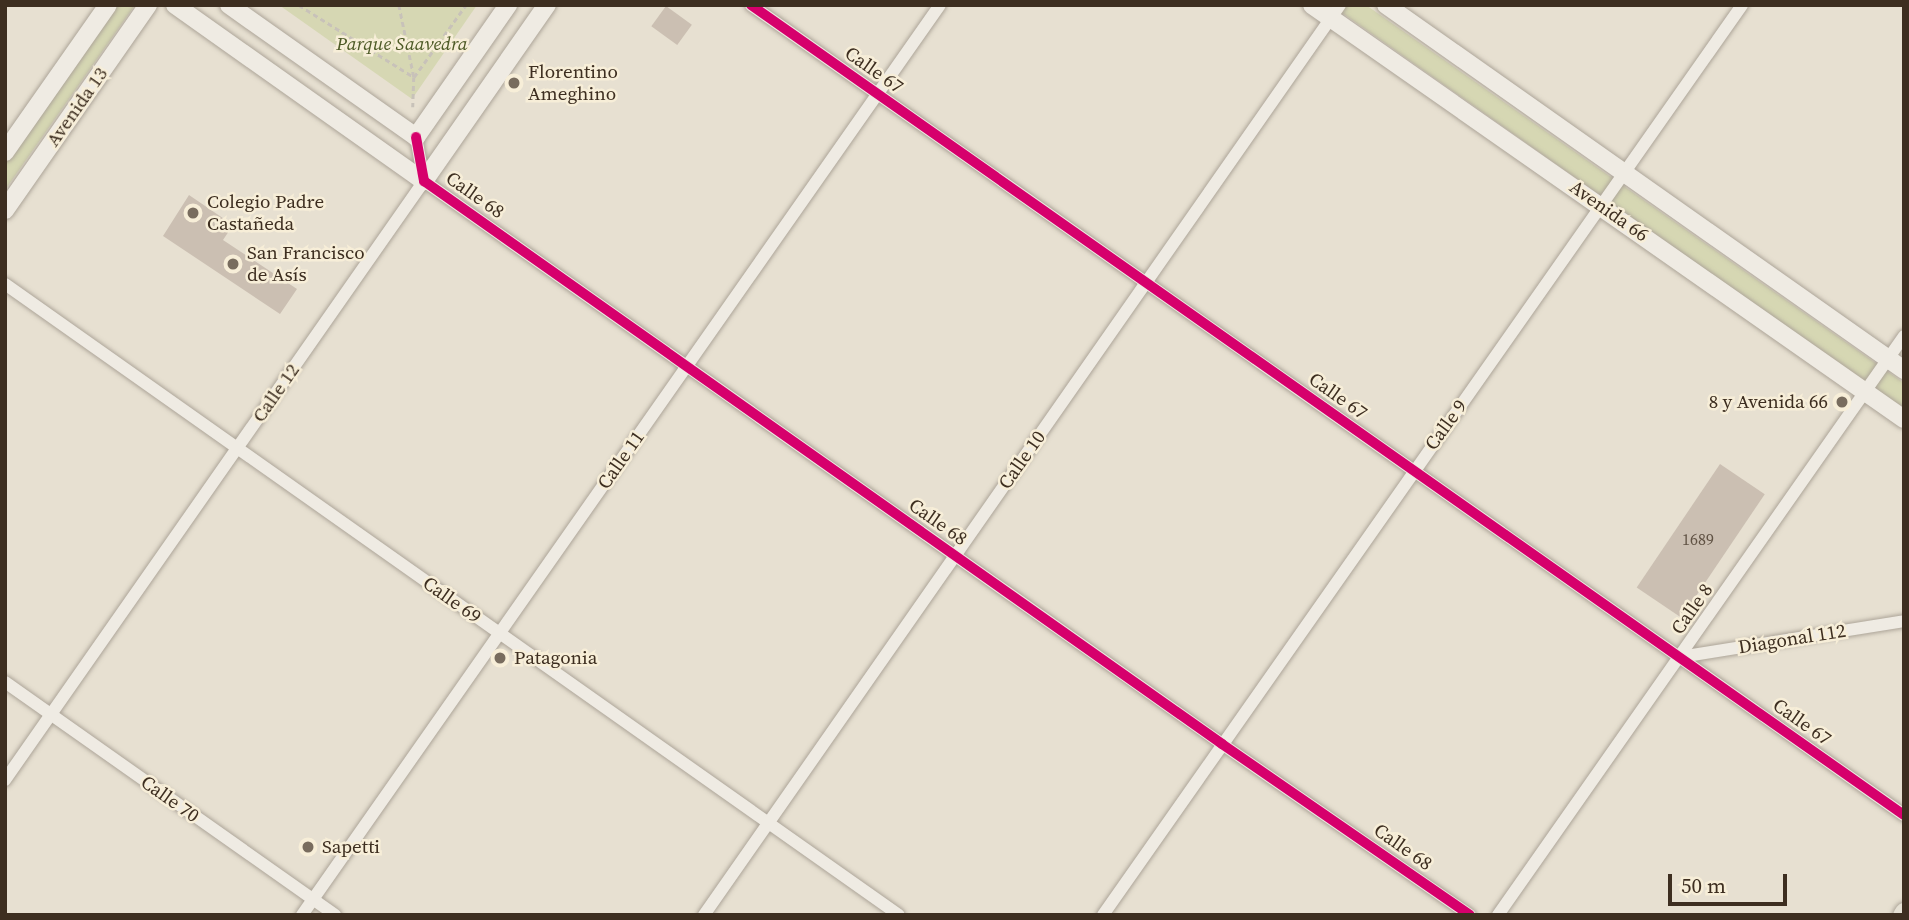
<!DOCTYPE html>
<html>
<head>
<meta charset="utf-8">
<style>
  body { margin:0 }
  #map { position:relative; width:1909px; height:920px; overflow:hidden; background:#e7e0d1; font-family:"Source Serif 4",serif }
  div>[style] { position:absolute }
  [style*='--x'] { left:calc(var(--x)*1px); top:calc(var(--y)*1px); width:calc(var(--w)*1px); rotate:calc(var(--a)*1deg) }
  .green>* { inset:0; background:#d6d7b3 }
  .building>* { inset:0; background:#cbbfb2; transform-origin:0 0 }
  .path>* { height:2.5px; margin-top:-1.25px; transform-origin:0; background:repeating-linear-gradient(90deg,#c8c2b9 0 5px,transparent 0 8.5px) }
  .roads { filter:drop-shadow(0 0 2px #ada599) drop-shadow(0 0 2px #ada599) }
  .street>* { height:12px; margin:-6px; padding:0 6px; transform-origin:6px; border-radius:6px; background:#efebe3 }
  .secondary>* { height:18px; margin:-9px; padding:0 9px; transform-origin:9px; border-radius:9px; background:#efebe3 }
  .primary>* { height:19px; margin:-9.5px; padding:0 9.5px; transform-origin:9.5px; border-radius:9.5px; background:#e6e1d4 }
  .cycleway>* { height:10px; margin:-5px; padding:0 5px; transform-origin:5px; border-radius:5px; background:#d6006c }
  .dots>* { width:19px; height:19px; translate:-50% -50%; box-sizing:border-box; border:4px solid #f7eed8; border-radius:50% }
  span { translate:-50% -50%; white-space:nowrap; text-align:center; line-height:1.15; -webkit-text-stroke:5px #f7eed8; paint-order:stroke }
  .number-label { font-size:16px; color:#605244 }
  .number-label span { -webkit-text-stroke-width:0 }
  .park-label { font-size:19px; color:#4d5a26; font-style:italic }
  .street-label { font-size:19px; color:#3d2e20 }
  .poi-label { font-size:19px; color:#3d2e20 }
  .left { translate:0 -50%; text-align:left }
  .right { translate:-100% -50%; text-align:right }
  .frame { position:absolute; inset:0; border:7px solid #3d2e20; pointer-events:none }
  .scale { position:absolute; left:1668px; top:874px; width:119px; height:32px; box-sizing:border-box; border:4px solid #3d2e20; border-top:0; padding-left:9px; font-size:21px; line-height:24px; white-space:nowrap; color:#3d2e20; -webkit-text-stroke:5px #f7eed8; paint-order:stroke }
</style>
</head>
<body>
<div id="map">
  <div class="green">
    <i style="clip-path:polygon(116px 5px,135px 5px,5px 190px,5px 164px)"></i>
    <i style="clip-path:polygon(279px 5px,477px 5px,412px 99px)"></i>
    <i style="clip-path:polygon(1331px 5px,1366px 5px,1904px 383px,1904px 410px)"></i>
  </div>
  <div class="building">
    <i style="left:666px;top:6px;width:32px;height:25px;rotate:36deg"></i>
    <i style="clip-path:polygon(189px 195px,233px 225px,223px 240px,297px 289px,280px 314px,163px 236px)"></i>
    <i style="left:1720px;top:464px;width:54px;height:149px;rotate:34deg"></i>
  </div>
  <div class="path">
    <i style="--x:299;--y:5;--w:136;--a:32.1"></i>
    <i style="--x:414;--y:77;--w:89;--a:-54.2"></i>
    <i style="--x:399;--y:5;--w:74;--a:78.2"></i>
    <i style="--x:414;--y:77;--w:30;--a:92"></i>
  </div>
  <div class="roads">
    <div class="street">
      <i style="--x:751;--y:5;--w:1409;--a:35.09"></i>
      <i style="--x:416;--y:137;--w:45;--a:79.7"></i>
      <i style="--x:424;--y:181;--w:977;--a:35.2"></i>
      <i style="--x:1222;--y:744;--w:301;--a:34.6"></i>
      <i style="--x:5;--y:284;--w:1094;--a:35.22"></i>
      <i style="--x:1680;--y:657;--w:227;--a:-9.1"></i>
      <i style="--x:5;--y:682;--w:404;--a:35.2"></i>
      <i style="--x:5;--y:780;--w:731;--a:-55.03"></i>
      <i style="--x:302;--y:915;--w:1111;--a:-54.97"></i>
      <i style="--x:704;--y:915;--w:1110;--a:-55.05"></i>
      <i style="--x:1103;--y:915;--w:1112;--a:-54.92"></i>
      <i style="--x:1498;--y:915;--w:707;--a:-54.96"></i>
    </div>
    <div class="secondary">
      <i style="--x:175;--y:5;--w:305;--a:35.3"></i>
      <i style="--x:424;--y:181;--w:215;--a:-55.1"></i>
      <i style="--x:229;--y:5;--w:229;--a:35.2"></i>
      <i style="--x:416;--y:137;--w:161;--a:-55.1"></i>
      <i style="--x:1312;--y:5;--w:722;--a:34.97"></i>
      <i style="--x:1386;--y:5;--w:634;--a:35.17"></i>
      <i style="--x:5;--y:152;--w:179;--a:-55"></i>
      <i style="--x:5;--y:210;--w:250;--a:-55.1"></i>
    </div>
    <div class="primary">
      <i style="--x:1902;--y:915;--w:4;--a:-56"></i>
    </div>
  </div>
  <div class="cycleway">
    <i style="--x:751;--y:5;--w:1409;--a:35.09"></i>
    <i style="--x:416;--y:137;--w:45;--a:79.7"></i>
    <i style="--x:424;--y:181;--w:977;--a:35.2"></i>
    <i style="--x:1222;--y:744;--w:301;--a:34.6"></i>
  </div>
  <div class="dots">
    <i style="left:514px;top:83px;background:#786c5e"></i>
    <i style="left:193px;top:213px;background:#786c5e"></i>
    <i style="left:233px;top:264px;background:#786c5e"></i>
    <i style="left:1842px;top:402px;background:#786c5e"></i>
    <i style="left:500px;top:658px;background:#786c5e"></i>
    <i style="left:308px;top:847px;background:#786c5e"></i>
  </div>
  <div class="number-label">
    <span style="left:1698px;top:539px">1689</span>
  </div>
  <div class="park-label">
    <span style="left:402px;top:44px">Parque Saavedra</span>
  </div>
  <div class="street-label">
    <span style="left:874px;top:70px;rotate:35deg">Calle 67</span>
    <span style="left:77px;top:107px;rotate:-55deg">Avenida 13</span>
    <span style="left:475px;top:195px;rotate:35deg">Calle 68</span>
    <span style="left:1609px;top:211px;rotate:35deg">Avenida 66</span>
    <span style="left:276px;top:393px;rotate:-55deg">Calle 12</span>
    <span style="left:1338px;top:396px;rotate:35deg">Calle 67</span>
    <span style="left:1446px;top:425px;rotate:-54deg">Calle 9</span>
    <span style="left:621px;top:460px;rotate:-55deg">Calle 11</span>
    <span style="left:1022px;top:460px;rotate:-55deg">Calle 10</span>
    <span style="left:938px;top:522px;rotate:35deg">Calle 68</span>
    <span style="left:452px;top:600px;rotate:35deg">Calle 69</span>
    <span style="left:1692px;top:609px;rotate:-55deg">Calle 8</span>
    <span style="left:1792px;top:639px;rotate:-9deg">Diagonal 112</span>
    <span style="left:1802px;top:722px;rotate:35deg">Calle 67</span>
    <span style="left:170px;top:799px;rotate:35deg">Calle 70</span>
    <span style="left:1403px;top:847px;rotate:35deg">Calle 68</span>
  </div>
  <div class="poi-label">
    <span class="left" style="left:528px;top:83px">Florentino<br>Ameghino</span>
    <span class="left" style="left:207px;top:213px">Colegio Padre<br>Castañeda</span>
    <span class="left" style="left:247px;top:264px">San Francisco<br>de Asís</span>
    <span class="right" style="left:1828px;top:402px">8 y Avenida 66</span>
    <span class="left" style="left:514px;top:658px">Patagonia</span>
    <span class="left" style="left:322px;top:847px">Sapetti</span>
  </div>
  <div class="frame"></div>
  <div class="scale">50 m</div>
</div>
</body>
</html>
